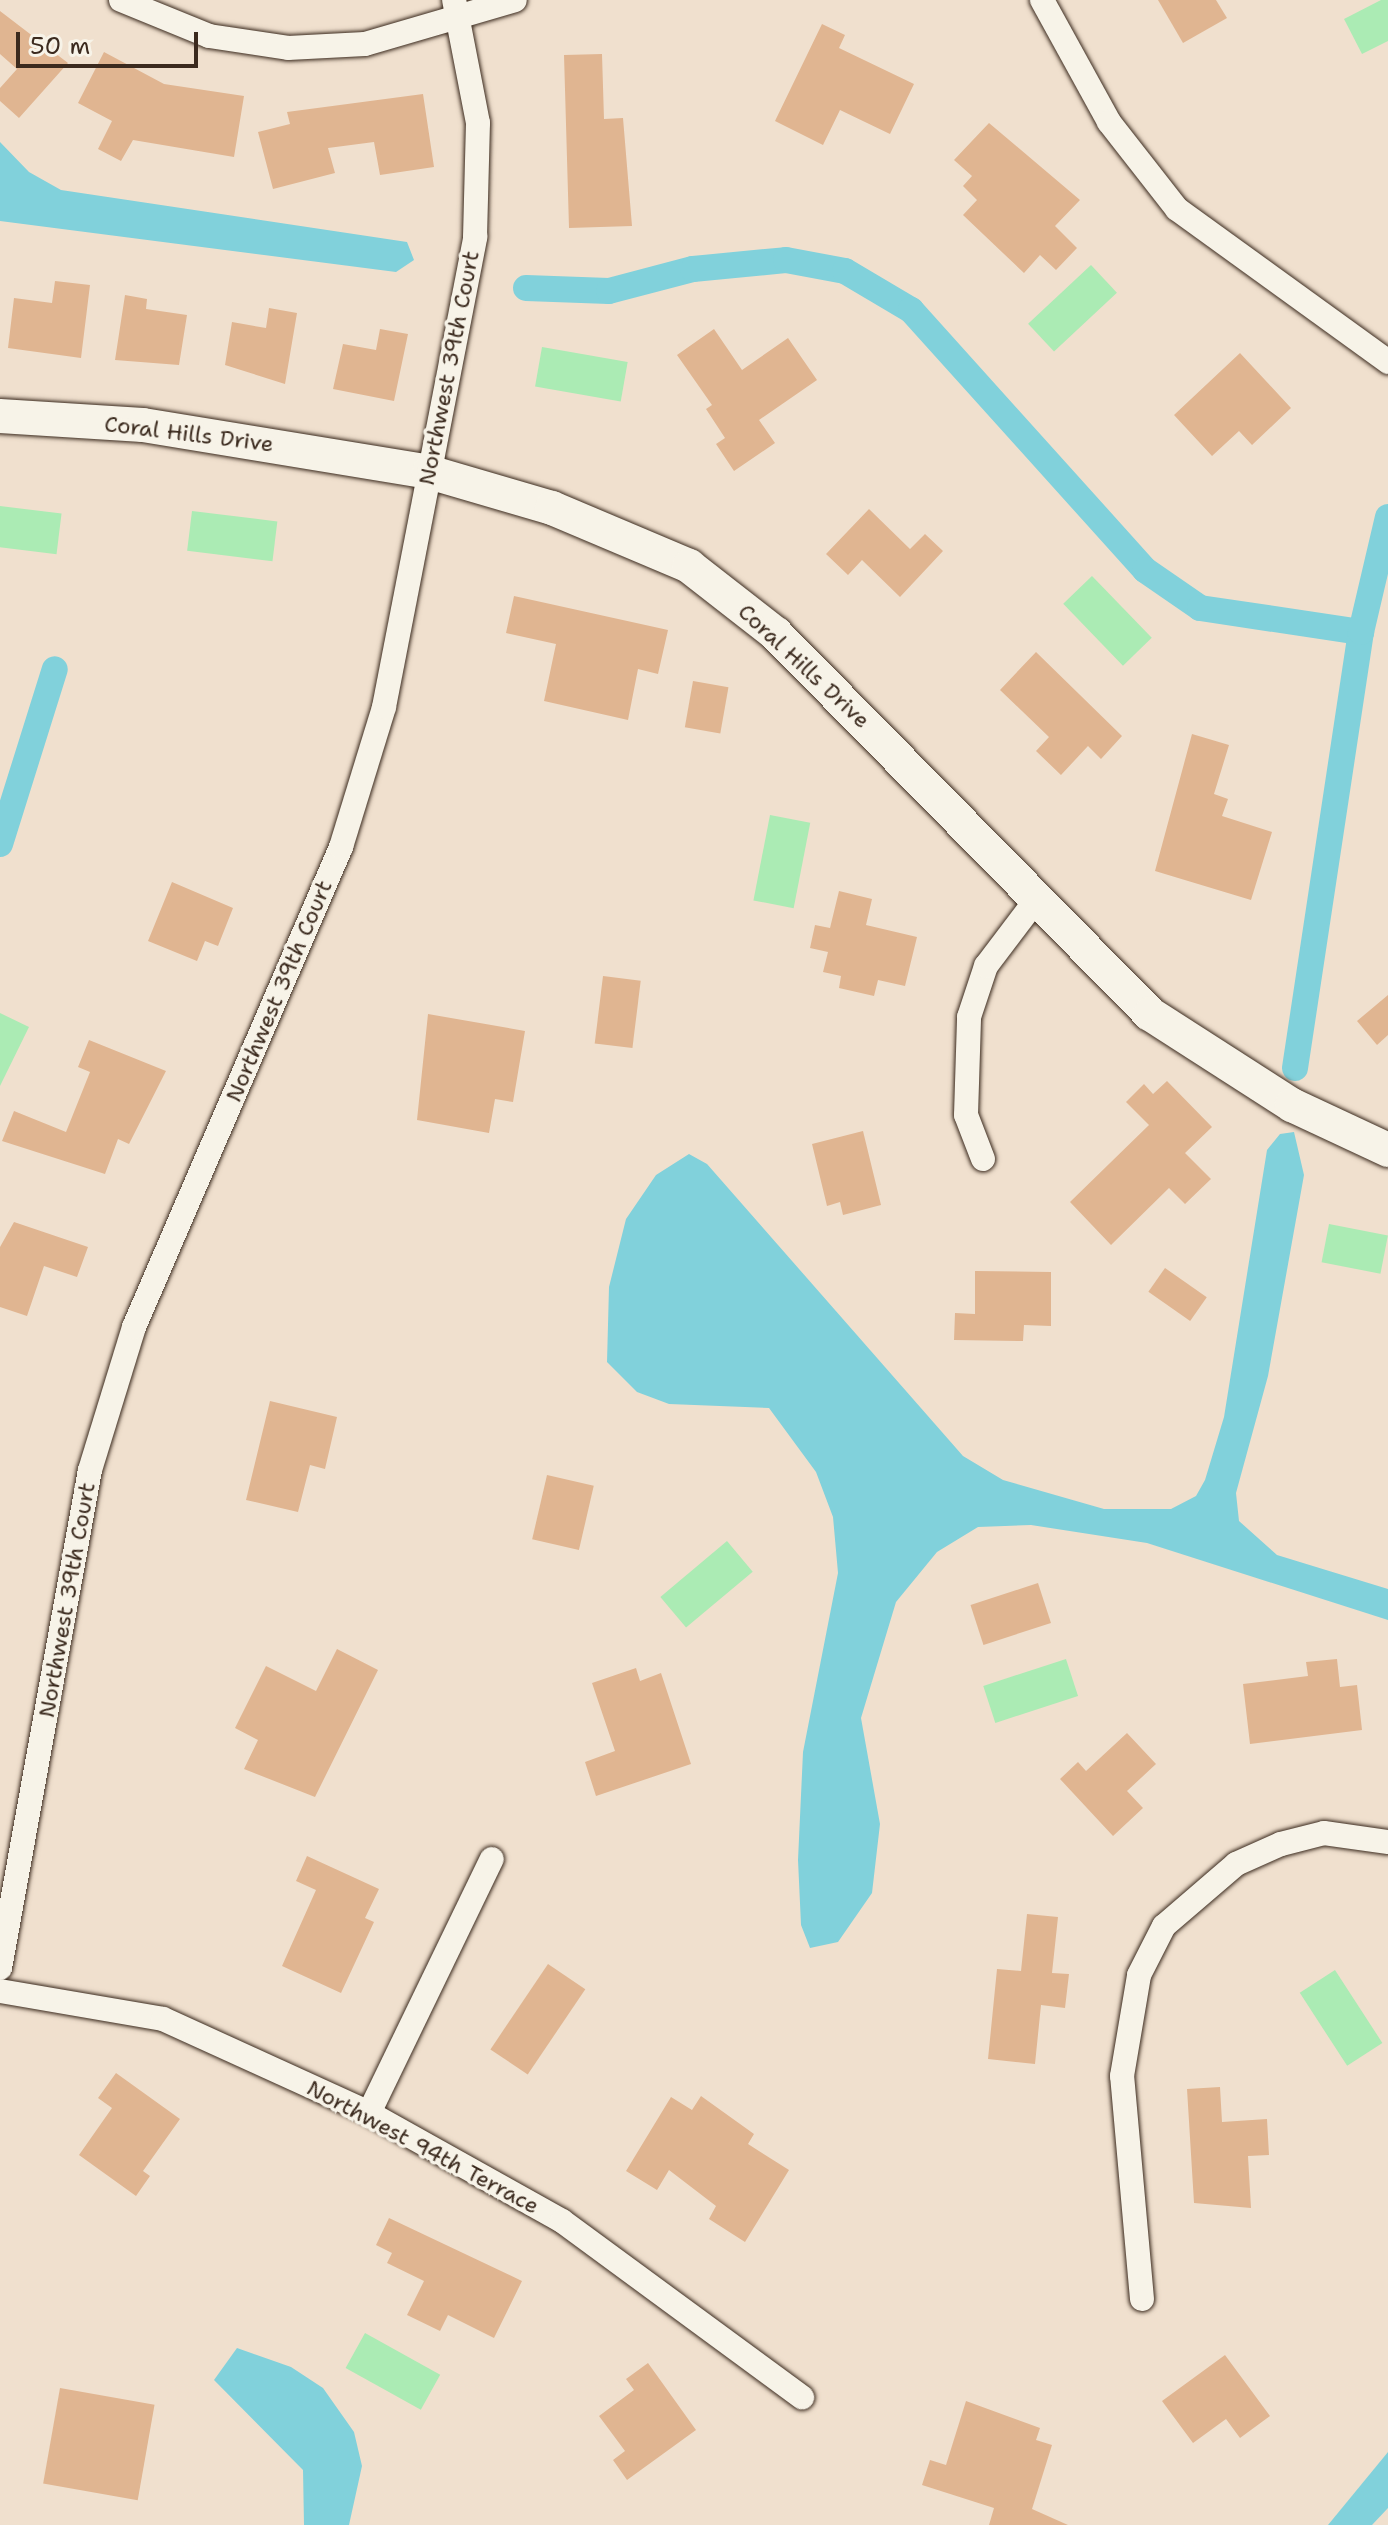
<!DOCTYPE html>
<html>
<head>
<meta charset="utf-8">
<style>
  body { margin:0 }
  #map { position:relative; width:1388px; height:2525px; overflow:hidden; background:#f0e0ce; font-family:"Shantell Sans",sans-serif }
  div>[style] { position:absolute }
  [style*='--x'] { left:calc(var(--x)*1px); top:calc(var(--y)*1px); width:calc(var(--w)*1px); rotate:calc(var(--a)*1deg) }
  .green>* { inset:0; background:#abebb4; transform-origin:0 0 }
  .water>* { inset:0; background:#81d1db }
  .canal>* { height:26px; margin:-13px; padding:0 13px; transform-origin:13px; border-radius:13px; background:#81d1db }
  .building>* { inset:0; background:#e0b591; transform-origin:0 0 }
  .roads { filter:drop-shadow(0 0 2px #3b2a1e) drop-shadow(0 0 2px #3b2a1e) }
  .street>* { height:24px; margin:-12px; padding:0 12px; transform-origin:12px; border-radius:12px; background:#f7f3e8 }
  .secondary>* { height:34px; margin:-17px; padding:0 17px; transform-origin:17px; border-radius:17px; background:#f7f3e8 }
  span { translate:-50% -50%; white-space:nowrap; text-align:center; line-height:1.15; -webkit-text-stroke:7px #f7f3e8; paint-order:stroke }
  .street-label { font-size:22px; color:#3b2a1e }
  .scale { position:absolute; left:16px; top:32px; width:182px; height:36px; box-sizing:border-box; border:4px solid #3b2a1e; border-top:0; padding-left:10px; font-size:24px; line-height:28px; white-space:nowrap; color:#3b2a1e; -webkit-text-stroke:6px #f7f3e8; paint-order:stroke }
</style>
</head>
<body>
<div id="map">
  <div class="green">
    <i style="clip-path:polygon(1381px 0,1388px 0,1388px 41px,1362px 54px,1344px 19px)"></i>
    <i style="left:1091px;top:265px;width:38px;height:86px;rotate:47deg"></i>
    <i style="left:542px;top:347px;width:87px;height:40px;rotate:10deg"></i>
    <i style="left:0;top:506px;width:62px;height:41px;rotate:7deg"></i>
    <i style="left:192px;top:511px;width:86px;height:40px;rotate:7deg"></i>
    <i style="left:1092px;top:576px;width:86px;height:40px;rotate:46deg"></i>
    <i style="left:770px;top:815px;width:41px;height:87px;rotate:11deg"></i>
    <i style="clip-path:polygon(0 1013px,29px 1027px,0 1086px)"></i>
    <i style="left:1329px;top:1224px;width:60px;height:39px;rotate:11deg"></i>
    <i style="left:727px;top:1541px;width:40px;height:87px;rotate:50deg"></i>
    <i style="left:1066px;top:1659px;width:39px;height:87px;rotate:72deg"></i>
    <i style="left:1335px;top:1970px;width:87px;height:42px;rotate:57deg"></i>
    <i style="left:365px;top:2333px;width:86px;height:40px;rotate:29deg"></i>
  </div>
  <div class="water">
    <i style="clip-path:polygon(0 142px,29px 172px,61px 190px,407px 242px,414px 260px,396px 272px,0 221px)"></i>
    <i style="clip-path:polygon(1294px 1132px,1304px 1175px,1268px 1376px,1236px 1493px,1239px 1521px,1277px 1555px,1388px 1589px,1388px 1620px,1147px 1543px,1031px 1525px,978px 1527px,937px 1552px,896px 1602px,861px 1718px,880px 1824px,872px 1893px,838px 1942px,810px 1948px,801px 1925px,798px 1860px,803px 1752px,838px 1573px,833px 1517px,816px 1472px,769px 1408px,669px 1404px,637px 1392px,607px 1362px,609px 1287px,626px 1219px,656px 1175px,689px 1154px,707px 1164px,963px 1456px,1003px 1480px,1104px 1509px,1171px 1509px,1196px 1496px,1205px 1480px,1224px 1417px,1267px 1150px,1280px 1134px)"></i>
    <i style="clip-path:polygon(237px 2348px,291px 2367px,323px 2388px,354px 2432px,362px 2466px,349px 2525px,304px 2525px,303px 2470px,214px 2380px)"></i>
    <i style="clip-path:polygon(1388px 2452px,1388px 2508px,1372px 2525px,1328px 2525px)"></i>
  </div>
  <div class="canal">
    <i style="--x:526;--y:288;--w:83;--a:2.1"></i>
    <i style="--x:609;--y:291;--w:87;--a:-14.7"></i>
    <i style="--x:693;--y:269;--w:93;--a:-5.5"></i>
    <i style="--x:786;--y:260;--w:60;--a:10.6"></i>
    <i style="--x:845;--y:271;--w:77;--a:30.6"></i>
    <i style="--x:911;--y:310;--w:350;--a:48"></i>
    <i style="--x:1145;--y:570;--w:67;--a:34.6"></i>
    <i style="--x:1200;--y:608;--w:163;--a:8.5"></i>
    <i style="--x:0;--y:844;--w:183;--a:-72.6"></i>
    <i style="--x:1295;--y:1068;--w:441;--a:-81.4"></i>
    <i style="--x:1361;--y:632;--w:118;--a:-76.8"></i>
  </div>
  <div class="building">
    <i style="clip-path:polygon(1158px 0,1216px 0,1227px 18px,1183px 43px)"></i>
    <i style="clip-path:polygon(0 11px,68px 63px,19px 118px,0 101px,0 88px,17px 69px,0 54px)"></i>
    <i style="clip-path:polygon(822px 24px,845px 35px,839px 48px,914px 84px,890px 134px,840px 110px,823px 145px,775px 121px)"></i>
    <i style="clip-path:polygon(104px 52px,164px 84px,244px 96px,234px 157px,133px 140px,121px 161px,98px 149px,112px 121px,78px 103px)"></i>
    <i style="clip-path:polygon(602px 54px,604px 119px,623px 118px,632px 226px,569px 228px,564px 55px)"></i>
    <i style="clip-path:polygon(423px 94px,434px 167px,380px 175px,374px 142px,328px 148px,335px 173px,273px 189px,258px 132px,290px 124px,287px 112px)"></i>
    <i style="clip-path:polygon(989px 123px,1080px 200px,1055px 226px,1077px 248px,1056px 270px,1040px 255px,1024px 273px,963px 215px,977px 200px,963px 186px,972px 176px,954px 160px)"></i>
    <i style="clip-path:polygon(55px 281px,90px 285px,81px 358px,8px 348px,14px 298px,52px 303px)"></i>
    <i style="clip-path:polygon(125px 295px,147px 299px,146px 309px,187px 315px,179px 365px,115px 360px)"></i>
    <i style="clip-path:polygon(269px 308px,297px 313px,285px 384px,225px 365px,232px 322px,266px 328px)"></i>
    <i style="clip-path:polygon(380px 329px,408px 334px,394px 401px,333px 389px,343px 344px,376px 350px)"></i>
    <i style="clip-path:polygon(714px 329px,742px 370px,788px 338px,817px 380px,759px 420px,775px 443px,734px 471px,716px 444px,725px 438px,706px 409px,712px 405px,677px 355px)"></i>
    <i style="clip-path:polygon(1240px 353px,1291px 408px,1252px 445px,1239px 431px,1212px 456px,1174px 415px)"></i>
    <i style="clip-path:polygon(869px 509px,910px 549px,925px 534px,943px 551px,900px 597px,862px 560px,848px 575px,826px 554px)"></i>
    <i style="clip-path:polygon(514px 596px,668px 630px,658px 674px,638px 669px,628px 720px,544px 701px,556px 644px,506px 633px)"></i>
    <i style="clip-path:polygon(1036px 652px,1122px 736px,1101px 759px,1088px 746px,1061px 775px,1036px 751px,1049px 737px,1000px 690px)"></i>
    <i style="left:693px;top:681px;width:36px;height:47px;rotate:10deg"></i>
    <i style="clip-path:polygon(1192px 734px,1229px 745px,1214px 794px,1228px 799px,1222px 816px,1272px 832px,1251px 900px,1155px 871px)"></i>
    <i style="clip-path:polygon(172px 882px,233px 908px,218px 946px,205px 941px,197px 961px,148px 941px)"></i>
    <i style="clip-path:polygon(839px 891px,872px 899px,866px 925px,917px 937px,905px 986px,878px 980px,874px 996px,839px 988px,841px 976px,823px 972px,828px 952px,810px 948px,815px 925px,830px 928px)"></i>
    <i style="left:603px;top:976px;width:38px;height:68px;rotate:7deg"></i>
    <i style="clip-path:polygon(1388px 995px,1388px 1035px,1377px 1045px,1357px 1021px)"></i>
    <i style="clip-path:polygon(428px 1014px,525px 1031px,513px 1102px,495px 1099px,489px 1133px,417px 1120px)"></i>
    <i style="clip-path:polygon(89px 1040px,166px 1071px,129px 1144px,118px 1139px,105px 1174px,2px 1141px,14px 1111px,66px 1132px,90px 1072px,78px 1067px)"></i>
    <i style="clip-path:polygon(1167px 1081px,1212px 1127px,1185px 1153px,1211px 1179px,1185px 1204px,1169px 1188px,1111px 1245px,1070px 1202px,1149px 1125px,1126px 1102px,1144px 1084px,1153px 1094px)"></i>
    <i style="clip-path:polygon(863px 1131px,881px 1205px,843px 1215px,840px 1202px,827px 1206px,812px 1144px)"></i>
    <i style="clip-path:polygon(14px 1222px,88px 1247px,77px 1277px,44px 1266px,27px 1316px,0 1307px,0 1247px)"></i>
    <i style="left:1165px;top:1268px;width:51px;height:29px;rotate:35deg"></i>
    <i style="clip-path:polygon(975px 1271px,1051px 1272px,1051px 1326px,1024px 1325px,1023px 1341px,954px 1340px,955px 1313px,975px 1314px)"></i>
    <i style="clip-path:polygon(270px 1401px,337px 1417px,325px 1469px,310px 1465px,298px 1512px,246px 1500px)"></i>
    <i style="left:547px;top:1475px;width:48px;height:66px;rotate:13deg"></i>
    <i style="left:1038px;top:1583px;width:42px;height:71px;rotate:72deg"></i>
    <i style="clip-path:polygon(337px 1649px,378px 1670px,315px 1797px,244px 1769px,258px 1740px,235px 1728px,266px 1666px,316px 1691px)"></i>
    <i style="clip-path:polygon(1337px 1659px,1340px 1687px,1357px 1685px,1362px 1730px,1250px 1744px,1243px 1684px,1308px 1676px,1306px 1662px)"></i>
    <i style="clip-path:polygon(636px 1668px,640px 1681px,661px 1673px,691px 1764px,596px 1796px,585px 1762px,615px 1751px,592px 1683px)"></i>
    <i style="clip-path:polygon(1127px 1733px,1156px 1764px,1127px 1791px,1143px 1808px,1113px 1836px,1060px 1779px,1078px 1762px,1086px 1771px)"></i>
    <i style="clip-path:polygon(307px 1856px,379px 1889px,365px 1918px,374px 1922px,341px 1993px,282px 1966px,316px 1890px,296px 1881px)"></i>
    <i style="clip-path:polygon(1027px 1914px,1058px 1917px,1052px 1973px,1069px 1974px,1065px 2008px,1041px 2005px,1035px 2064px,988px 2059px,997px 1969px,1021px 1971px)"></i>
    <i style="left:548px;top:1964px;width:45px;height:103px;rotate:34deg"></i>
    <i style="clip-path:polygon(116px 2073px,180px 2119px,143px 2171px,150px 2176px,136px 2196px,79px 2155px,112px 2108px,98px 2098px)"></i>
    <i style="clip-path:polygon(1220px 2087px,1222px 2122px,1267px 2119px,1269px 2155px,1248px 2156px,1251px 2208px,1194px 2203px,1187px 2089px)"></i>
    <i style="clip-path:polygon(701px 2096px,754px 2134px,748px 2144px,789px 2170px,745px 2242px,709px 2219px,716px 2206px,669px 2170px,657px 2190px,626px 2171px,671px 2097px,692px 2110px)"></i>
    <i style="clip-path:polygon(389px 2218px,522px 2281px,494px 2338px,448px 2315px,440px 2331px,407px 2315px,424px 2281px,387px 2263px,392px 2253px,376px 2245px)"></i>
    <i style="clip-path:polygon(1225px 2355px,1270px 2416px,1240px 2438px,1226px 2419px,1193px 2443px,1162px 2401px)"></i>
    <i style="clip-path:polygon(648px 2363px,696px 2430px,627px 2480px,613px 2460px,625px 2451px,599px 2416px,634px 2390px,626px 2379px)"></i>
    <i style="left:60px;top:2388px;width:96px;height:97px;rotate:10deg"></i>
    <i style="clip-path:polygon(966px 2401px,1040px 2428px,1036px 2440px,1052px 2445px,1032px 2509px,1068px 2525px,989px 2525px,994px 2508px,922px 2485px,930px 2460px,946px 2465px)"></i>
  </div>
  <div class="roads">
    <div class="street">
      <i style="--x:121;--y:0;--w:95;--a:22.2"></i>
      <i style="--x:209;--y:36;--w:80;--a:8.6"></i>
      <i style="--x:288;--y:48;--w:77;--a:-3"></i>
      <i style="--x:365;--y:44;--w:156;--a:-16.3"></i>
      <i style="--x:1042;--y:0;--w:139;--a:61.2"></i>
      <i style="--x:1109;--y:122;--w:110;--a:52"></i>
      <i style="--x:1177;--y:209;--w:261;--a:35.9"></i>
      <i style="--x:983;--y:1159;--w:47;--a:-111.1"></i>
      <i style="--x:966;--y:1115;--w:98;--a:-88.2"></i>
      <i style="--x:969;--y:1017;--w:54;--a:-71.6"></i>
      <i style="--x:986;--y:966;--w:83;--a:-52.9"></i>
      <i style="--x:0;--y:1968;--w:506;--a:-79.76"></i>
      <i style="--x:90;--y:1470;--w:150;--a:-72.9"></i>
      <i style="--x:134;--y:1327;--w:523;--a:-66.67"></i>
      <i style="--x:341;--y:847;--w:146;--a:-72.9"></i>
      <i style="--x:384;--y:707;--w:479;--a:-79"></i>
      <i style="--x:475;--y:237;--w:114;--a:-88.5"></i>
      <i style="--x:478;--y:123;--w:125;--a:-101"></i>
      <i style="--x:0;--y:1991;--w:165;--a:9.7"></i>
      <i style="--x:163;--y:2019;--w:226;--a:24.5"></i>
      <i style="--x:369;--y:2113;--w:221;--a:29.2"></i>
      <i style="--x:562;--y:2221;--w:298;--a:36.3"></i>
      <i style="--x:369;--y:2113;--w:282;--a:-64.2"></i>
      <i style="--x:1142;--y:2299;--w:224;--a:-95.1"></i>
      <i style="--x:1122;--y:2076;--w:102;--a:-80.4"></i>
      <i style="--x:1139;--y:1975;--w:55;--a:-63"></i>
      <i style="--x:1164;--y:1926;--w:95;--a:-40.7"></i>
      <i style="--x:1236;--y:1864;--w:49;--a:-24"></i>
      <i style="--x:1281;--y:1844;--w:44;--a:-14.3"></i>
      <i style="--x:1324;--y:1833;--w:65;--a:8"></i>
    </div>
    <div class="secondary">
      <i style="--x:0;--y:416;--w:143;--a:3.6"></i>
      <i style="--x:143;--y:425;--w:290;--a:9.3"></i>
      <i style="--x:429;--y:472;--w:128;--a:16.3"></i>
      <i style="--x:552;--y:508;--w:149;--a:22.9"></i>
      <i style="--x:689;--y:566;--w:110;--a:38"></i>
      <i style="--x:776;--y:634;--w:533;--a:45.46"></i>
      <i style="--x:1150;--y:1014;--w:169;--a:32.7"></i>
      <i style="--x:1292;--y:1105;--w:106;--a:25.1"></i>
    </div>
  </div>
  <div class="street-label">
    <span style="left:449px;top:368px;rotate:-79deg">Northwest 39th Court</span>
    <span style="left:189px;top:434px;rotate:7deg">Coral Hills Drive</span>
    <span style="left:804px;top:666px;rotate:43deg">Coral Hills Drive</span>
    <span style="left:279px;top:991px;rotate:-67deg">Northwest 39th Court</span>
    <span style="left:67px;top:1600px;rotate:-80deg">Northwest 39th Court</span>
    <span style="left:423px;top:2147px;rotate:28deg">Northwest 94th Terrace</span>
  </div>
  <div class="scale">50 m</div>
</div>
</body>
</html>
